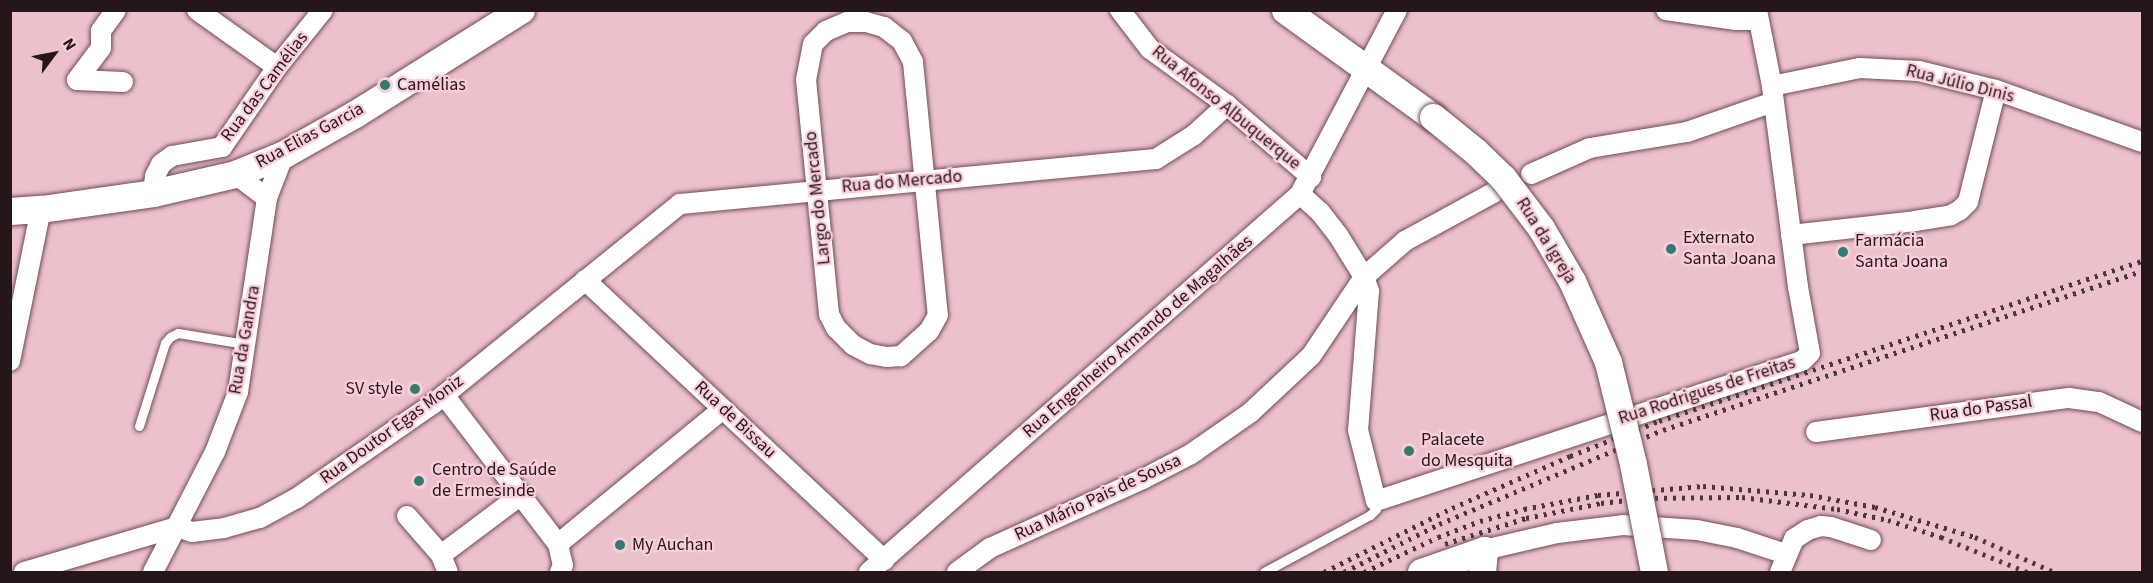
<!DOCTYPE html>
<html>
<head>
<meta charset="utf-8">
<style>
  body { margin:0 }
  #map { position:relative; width:2153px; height:583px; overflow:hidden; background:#edc1cb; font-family:"Source Sans 3",sans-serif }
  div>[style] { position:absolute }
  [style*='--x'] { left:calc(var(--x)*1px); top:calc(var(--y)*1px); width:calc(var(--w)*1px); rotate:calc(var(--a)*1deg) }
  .roads { filter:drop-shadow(0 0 2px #704c54) drop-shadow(0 0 2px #704c54) }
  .service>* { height:9px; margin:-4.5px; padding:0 4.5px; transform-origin:4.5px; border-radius:4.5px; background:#fff }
  .minor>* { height:20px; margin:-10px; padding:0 10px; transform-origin:10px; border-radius:10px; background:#fff }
  .secondary>* { height:27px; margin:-13.5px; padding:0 13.5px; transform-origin:13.5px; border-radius:13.5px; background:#fff }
  .rail>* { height:4.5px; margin-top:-2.25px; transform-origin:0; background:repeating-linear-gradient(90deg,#4a363b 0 3px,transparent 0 9px) }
  .bridges { filter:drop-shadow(0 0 2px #704c54) drop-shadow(0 0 2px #704c54) }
  .secondary-bridge>* { height:27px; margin:-13.5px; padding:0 13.5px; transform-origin:13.5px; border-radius:13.5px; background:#fff }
  .dots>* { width:16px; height:16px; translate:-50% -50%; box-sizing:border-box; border:3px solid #faced8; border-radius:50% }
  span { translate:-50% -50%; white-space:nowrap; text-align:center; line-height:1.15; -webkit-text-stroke:4.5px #faced8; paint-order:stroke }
  .street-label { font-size:18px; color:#25161a }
  .poi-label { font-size:18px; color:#25161a }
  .left { translate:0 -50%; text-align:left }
  .right { translate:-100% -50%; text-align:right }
  .frame { position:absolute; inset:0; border:12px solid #25161a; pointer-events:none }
  .north { position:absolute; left:24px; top:24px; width:60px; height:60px; -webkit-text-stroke:4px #faced8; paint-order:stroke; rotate:58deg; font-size:16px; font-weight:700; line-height:24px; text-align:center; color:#25161a }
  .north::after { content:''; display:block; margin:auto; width:21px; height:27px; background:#25161a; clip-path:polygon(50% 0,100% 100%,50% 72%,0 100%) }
</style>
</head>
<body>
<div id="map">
  <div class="roads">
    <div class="service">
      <i style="--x:139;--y:426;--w:87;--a:-72.6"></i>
      <i style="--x:165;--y:343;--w:8;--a:-50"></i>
      <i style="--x:170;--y:337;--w:9;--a:-27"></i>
      <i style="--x:178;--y:333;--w:68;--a:9.3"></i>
      <i style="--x:1264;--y:572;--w:120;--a:-28.3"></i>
      <i style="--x:1370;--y:515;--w:8;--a:-45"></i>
      <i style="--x:1376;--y:509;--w:8;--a:-90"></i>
    </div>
    <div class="minor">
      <i style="--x:116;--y:10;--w:26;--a:126"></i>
      <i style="--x:101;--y:31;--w:17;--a:90"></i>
      <i style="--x:101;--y:48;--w:40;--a:127"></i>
      <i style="--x:77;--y:80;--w:46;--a:2.5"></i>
      <i style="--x:197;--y:10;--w:98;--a:35.5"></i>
      <i style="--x:1120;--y:10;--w:49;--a:52.4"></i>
      <i style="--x:1150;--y:49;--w:95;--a:36"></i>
      <i style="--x:1227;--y:105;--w:111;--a:40.6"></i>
      <i style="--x:1666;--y:10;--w:71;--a:8.1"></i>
      <i style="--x:1736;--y:20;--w:22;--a:0"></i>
      <i style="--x:847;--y:22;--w:19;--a:0"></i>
      <i style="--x:866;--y:22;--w:19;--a:16"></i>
      <i style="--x:884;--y:27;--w:23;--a:38"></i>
      <i style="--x:902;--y:41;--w:24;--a:62"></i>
      <i style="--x:913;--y:62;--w:254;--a:84.4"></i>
      <i style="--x:938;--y:315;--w:18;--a:119"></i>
      <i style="--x:929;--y:331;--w:38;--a:138"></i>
      <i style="--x:901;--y:356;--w:14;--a:176"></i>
      <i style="--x:887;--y:357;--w:17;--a:-170"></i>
      <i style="--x:870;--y:354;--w:19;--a:-152"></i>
      <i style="--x:853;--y:345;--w:24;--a:-135"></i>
      <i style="--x:836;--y:328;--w:16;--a:-117"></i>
      <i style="--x:829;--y:314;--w:235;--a:-95.6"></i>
      <i style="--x:806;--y:80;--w:37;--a:-79"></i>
      <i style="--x:813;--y:44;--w:18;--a:-45"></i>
      <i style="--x:826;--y:31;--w:23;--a:-23"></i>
      <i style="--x:1772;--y:86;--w:90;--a:-11.6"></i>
      <i style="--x:1860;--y:68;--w:59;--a:2.9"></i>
      <i style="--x:1919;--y:71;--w:79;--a:13.9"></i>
      <i style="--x:1996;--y:90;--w:155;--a:19.6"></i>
      <i style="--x:235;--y:174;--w:40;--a:37"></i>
      <i style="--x:1531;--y:174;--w:64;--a:-23.8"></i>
      <i style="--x:1590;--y:148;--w:98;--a:-9.4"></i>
      <i style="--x:1687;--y:132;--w:91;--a:-19.2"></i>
      <i style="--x:153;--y:193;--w:17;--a:-83"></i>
      <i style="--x:155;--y:176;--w:13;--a:-63"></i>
      <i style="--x:161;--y:164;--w:14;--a:-36"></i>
      <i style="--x:172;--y:156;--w:51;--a:-10.2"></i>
      <i style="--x:222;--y:147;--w:97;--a:-55.5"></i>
      <i style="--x:277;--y:67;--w:73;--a:-51.1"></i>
      <i style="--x:1300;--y:194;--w:27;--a:42"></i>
      <i style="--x:1320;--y:212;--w:29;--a:52"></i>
      <i style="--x:1338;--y:235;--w:49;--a:58.2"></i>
      <i style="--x:1364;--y:277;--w:15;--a:70"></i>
      <i style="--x:1369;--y:291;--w:139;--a:94.5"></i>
      <i style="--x:1358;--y:430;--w:73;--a:75.8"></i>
      <i style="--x:1376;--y:501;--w:448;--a:-18.2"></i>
      <i style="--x:1802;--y:361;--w:11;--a:-45"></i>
      <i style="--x:1810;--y:353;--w:67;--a:-100.3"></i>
      <i style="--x:1798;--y:287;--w:203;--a:-97.4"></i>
      <i style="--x:1772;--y:86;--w:77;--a:-101.2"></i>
      <i style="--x:1791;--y:235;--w:125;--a:-6.4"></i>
      <i style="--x:1915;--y:221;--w:36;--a:-9"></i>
      <i style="--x:1951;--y:215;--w:10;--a:-29"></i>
      <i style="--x:1960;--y:210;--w:11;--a:-45"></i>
      <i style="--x:1968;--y:202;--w:115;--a:-76"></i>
      <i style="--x:585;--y:280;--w:410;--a:43.1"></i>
      <i style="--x:10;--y:361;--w:155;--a:-78.5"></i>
      <i style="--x:444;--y:395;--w:188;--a:52.6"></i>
      <i style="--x:558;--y:544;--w:22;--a:77"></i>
      <i style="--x:563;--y:565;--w:8;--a:113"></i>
      <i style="--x:1816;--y:432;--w:255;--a:-7.7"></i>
      <i style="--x:2069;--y:398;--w:30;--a:8"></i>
      <i style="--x:2099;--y:402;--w:47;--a:24.9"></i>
      <i style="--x:407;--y:516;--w:52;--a:48.9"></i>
      <i style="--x:441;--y:555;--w:18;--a:68"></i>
      <i style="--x:558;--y:544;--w:213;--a:-39.3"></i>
      <i style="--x:1484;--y:550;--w:75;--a:-13.1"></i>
      <i style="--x:1557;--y:533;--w:66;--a:-6.9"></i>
      <i style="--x:1623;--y:525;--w:74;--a:3.9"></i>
      <i style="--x:1697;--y:530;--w:41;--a:11.3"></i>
      <i style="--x:1737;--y:538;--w:52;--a:18.1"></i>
      <i style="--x:441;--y:555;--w:100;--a:-36.9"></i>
      <i style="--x:24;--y:572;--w:159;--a:-16.4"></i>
      <i style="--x:177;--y:527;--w:16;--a:18"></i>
      <i style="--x:192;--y:532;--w:32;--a:-7"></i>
      <i style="--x:224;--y:528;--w:37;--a:-16"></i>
      <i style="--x:260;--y:518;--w:42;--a:-28.4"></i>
      <i style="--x:297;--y:498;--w:165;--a:-34.7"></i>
      <i style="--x:433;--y:404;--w:318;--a:-39"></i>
      <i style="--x:680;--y:204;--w:478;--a:-5.4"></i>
      <i style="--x:1156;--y:159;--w:45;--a:-32.3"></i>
      <i style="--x:1194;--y:135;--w:45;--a:-42.3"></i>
      <i style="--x:153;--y:572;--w:135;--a:-62.7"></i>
      <i style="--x:215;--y:452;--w:64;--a:-69"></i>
      <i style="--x:238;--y:392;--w:196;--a:-81.5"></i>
      <i style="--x:267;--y:198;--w:47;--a:-68.9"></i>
      <i style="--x:869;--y:572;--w:573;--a:-41.25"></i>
      <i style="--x:1300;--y:194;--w:208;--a:-62.2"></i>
      <i style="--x:957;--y:572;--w:41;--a:-36"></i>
      <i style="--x:990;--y:548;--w:168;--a:-24.3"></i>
      <i style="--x:1143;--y:479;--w:54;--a:-27.5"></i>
      <i style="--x:1191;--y:454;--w:72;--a:-34.8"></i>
      <i style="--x:1250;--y:413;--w:83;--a:-43.1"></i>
      <i style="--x:1311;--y:356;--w:95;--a:-56.1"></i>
      <i style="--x:1364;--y:277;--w:55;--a:-41.3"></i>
      <i style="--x:1405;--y:241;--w:102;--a:-28.6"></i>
      <i style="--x:1780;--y:572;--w:36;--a:-67"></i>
      <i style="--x:1794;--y:539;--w:17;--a:-33"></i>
      <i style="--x:1808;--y:530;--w:14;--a:-17"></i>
      <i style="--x:1821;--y:526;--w:10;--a:6"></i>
      <i style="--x:1831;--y:527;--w:42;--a:18"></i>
    </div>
    <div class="secondary">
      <i style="--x:1285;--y:10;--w:183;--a:35.9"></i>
      <i style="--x:10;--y:211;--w:31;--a:-4"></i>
      <i style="--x:41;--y:209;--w:113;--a:-8.1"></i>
      <i style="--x:153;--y:193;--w:84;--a:-13"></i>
      <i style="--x:235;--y:174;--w:53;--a:-22.2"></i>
      <i style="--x:284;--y:154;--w:81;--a:-29.4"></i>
      <i style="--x:355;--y:114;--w:196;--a:-32.1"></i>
      <i style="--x:1421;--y:572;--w:67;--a:-19.2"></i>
      <i style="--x:1484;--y:550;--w:22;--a:95"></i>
    </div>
  </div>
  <div class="rail">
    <i style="--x:1445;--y:544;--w:85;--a:-17.8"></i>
    <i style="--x:1526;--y:518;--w:76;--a:-11.3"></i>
    <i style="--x:1601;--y:503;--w:45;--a:-6.3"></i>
    <i style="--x:1646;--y:498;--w:96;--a:-0.6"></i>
    <i style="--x:1742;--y:497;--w:96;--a:7.2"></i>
    <i style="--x:1837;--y:509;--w:52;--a:12.2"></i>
    <i style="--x:1888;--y:520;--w:56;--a:17.8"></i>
    <i style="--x:1941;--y:537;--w:93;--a:22.1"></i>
    <i style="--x:1324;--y:572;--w:143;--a:-26.6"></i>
    <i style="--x:1452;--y:508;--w:129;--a:-23.8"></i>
    <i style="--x:1570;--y:456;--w:96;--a:-21.5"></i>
    <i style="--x:1659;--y:421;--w:509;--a:-18.33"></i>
    <i style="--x:1344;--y:572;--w:106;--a:-26.8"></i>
    <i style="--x:1439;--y:524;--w:243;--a:-22.8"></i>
    <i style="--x:1663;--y:430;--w:505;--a:-18.36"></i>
    <i style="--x:1364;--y:572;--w:82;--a:-25.3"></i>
    <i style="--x:1438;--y:537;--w:45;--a:-20.9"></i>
    <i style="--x:1480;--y:521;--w:46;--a:-15.3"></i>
    <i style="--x:1524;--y:509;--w:75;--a:-10.7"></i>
    <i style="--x:1598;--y:495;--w:105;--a:-4.9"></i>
    <i style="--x:1703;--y:486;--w:107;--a:4.8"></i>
    <i style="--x:1810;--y:495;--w:66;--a:10.5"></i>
    <i style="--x:1875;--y:507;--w:104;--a:16.7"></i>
    <i style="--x:1975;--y:537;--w:86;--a:23.9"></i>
  </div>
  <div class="bridges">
    <div class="secondary-bridge">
      <i style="--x:1433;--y:117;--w:54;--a:39"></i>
      <i style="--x:1475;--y:151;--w:39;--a:44"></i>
      <i style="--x:1503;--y:178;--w:63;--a:52.8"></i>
      <i style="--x:1541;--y:228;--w:61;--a:59.7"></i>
      <i style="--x:1572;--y:281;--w:89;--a:66"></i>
      <i style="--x:1608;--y:362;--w:105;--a:76.2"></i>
      <i style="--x:1633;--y:464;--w:110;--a:79"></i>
    </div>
  </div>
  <div class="dots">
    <i style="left:385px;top:85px;background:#337a70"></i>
    <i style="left:1671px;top:249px;background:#337a70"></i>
    <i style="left:1843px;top:252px;background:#337a70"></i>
    <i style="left:415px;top:389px;background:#337a70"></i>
    <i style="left:1409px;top:451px;background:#337a70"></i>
    <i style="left:419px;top:481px;background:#337a70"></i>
    <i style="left:620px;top:545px;background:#337a70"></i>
  </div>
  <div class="street-label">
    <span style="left:1960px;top:84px;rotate:14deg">Rua Júlio Dinis</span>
    <span style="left:265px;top:87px;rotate:-53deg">Rua das Camélias</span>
    <span style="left:1226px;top:108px;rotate:39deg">Rua Afonso Albuquerque</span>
    <span style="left:310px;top:136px;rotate:-28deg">Rua Elias Garcia</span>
    <span style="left:902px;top:182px;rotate:-5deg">Rua do Mercado</span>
    <span style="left:818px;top:198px;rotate:-96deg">Largo do Mercado</span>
    <span style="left:1546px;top:241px;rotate:58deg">Rua da Igreja</span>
    <span style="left:1138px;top:337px;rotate:-41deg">Rua Engenheiro Armando de Magalhães</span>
    <span style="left:245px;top:340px;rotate:-80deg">Rua da Gandra</span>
    <span style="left:1707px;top:391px;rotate:-18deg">Rua Rodrigues de Freitas</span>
    <span style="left:1981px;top:409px;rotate:-8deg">Rua do Passal</span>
    <span style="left:735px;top:420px;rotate:43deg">Rua de Bissau</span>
    <span style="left:392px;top:430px;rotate:-36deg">Rua Doutor Egas Moniz</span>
    <span style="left:1098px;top:498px;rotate:-25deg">Rua Mário Pais de Sousa</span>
  </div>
  <div class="poi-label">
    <span class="left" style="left:397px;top:85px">Camélias</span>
    <span class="left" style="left:1683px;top:249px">Externato<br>Santa Joana</span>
    <span class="left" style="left:1855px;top:252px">Farmácia<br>Santa Joana</span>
    <span class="right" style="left:403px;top:389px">SV style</span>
    <span class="left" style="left:1421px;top:451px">Palacete<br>do Mesquita</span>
    <span class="left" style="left:432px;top:481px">Centro de Saúde<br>de Ermesinde</span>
    <span class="left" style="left:632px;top:545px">My Auchan</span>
  </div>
  <div class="frame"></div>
  <div class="north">N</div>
</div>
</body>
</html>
